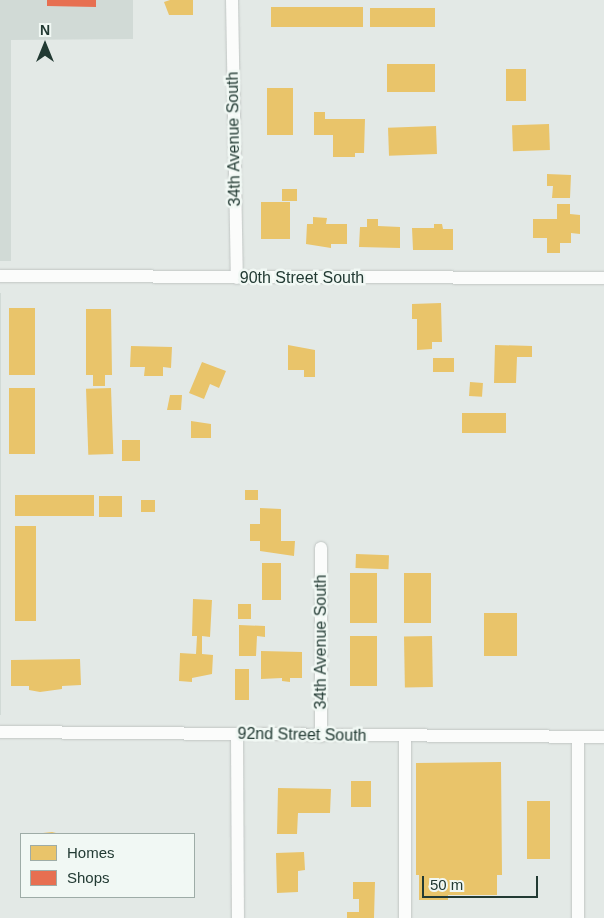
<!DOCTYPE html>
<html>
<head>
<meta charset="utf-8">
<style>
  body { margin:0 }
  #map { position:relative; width:604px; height:918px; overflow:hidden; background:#e3e9e6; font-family:Helvetica,sans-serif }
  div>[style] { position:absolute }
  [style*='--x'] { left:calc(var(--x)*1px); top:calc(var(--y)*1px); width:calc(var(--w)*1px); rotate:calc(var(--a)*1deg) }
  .built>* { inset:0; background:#d1dad6; transform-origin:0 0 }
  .homes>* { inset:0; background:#e9c46a; transform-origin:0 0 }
  .shops>* { inset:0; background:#e76f51 }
  .roads { filter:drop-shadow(0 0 1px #c0c5c3) drop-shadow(0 0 1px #c0c5c3) }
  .minor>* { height:12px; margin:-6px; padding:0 6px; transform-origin:6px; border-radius:6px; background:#fbfcfb }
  span { translate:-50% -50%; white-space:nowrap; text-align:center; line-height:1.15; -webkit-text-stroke:5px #f1f8f4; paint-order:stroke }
  .street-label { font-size:16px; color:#223a33 }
  .legend { position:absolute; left:20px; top:833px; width:175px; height:65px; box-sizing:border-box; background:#f1f8f4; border:1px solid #9eaca7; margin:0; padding:6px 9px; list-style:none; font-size:15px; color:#223a33 }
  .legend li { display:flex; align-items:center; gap:10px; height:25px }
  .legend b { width:25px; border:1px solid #9eaca7 }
  .north { position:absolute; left:20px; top:20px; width:50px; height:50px; -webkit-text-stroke:4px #f1f8f4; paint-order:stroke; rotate:0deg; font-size:14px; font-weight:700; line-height:20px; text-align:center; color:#223a33 }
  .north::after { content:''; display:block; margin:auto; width:18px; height:22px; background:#223a33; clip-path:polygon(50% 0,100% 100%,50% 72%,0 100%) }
  .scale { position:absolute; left:422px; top:876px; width:116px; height:22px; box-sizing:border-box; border:2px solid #223a33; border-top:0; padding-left:6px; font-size:15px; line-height:18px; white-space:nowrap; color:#223a33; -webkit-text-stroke:4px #f1f8f4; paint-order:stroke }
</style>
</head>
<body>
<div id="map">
  <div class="built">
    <i style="clip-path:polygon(0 0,133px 0,133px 39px,11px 40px,11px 261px,0 261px)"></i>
    <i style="left:0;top:293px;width:1px;height:422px"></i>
  </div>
  <div class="homes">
    <i style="clip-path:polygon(170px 0,193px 0,193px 15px,169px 15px,164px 2px)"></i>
    <i style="left:363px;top:7px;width:20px;height:92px;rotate:90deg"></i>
    <i style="left:370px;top:8px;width:65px;height:19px"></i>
    <i style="left:435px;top:64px;width:28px;height:48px;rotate:90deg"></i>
    <i style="left:506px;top:69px;width:20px;height:32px"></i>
    <i style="left:267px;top:88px;width:26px;height:47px"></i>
    <i style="clip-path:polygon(314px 112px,325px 112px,325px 119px,365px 119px,364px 153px,355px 153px,355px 157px,333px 157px,333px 135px,314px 135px)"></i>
    <i style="left:549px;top:124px;width:26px;height:37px;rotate:88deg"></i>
    <i style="left:436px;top:126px;width:28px;height:48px;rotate:88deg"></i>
    <i style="clip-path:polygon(547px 174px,571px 175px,570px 198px,552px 198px,553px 186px,547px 186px)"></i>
    <i style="left:282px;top:189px;width:15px;height:12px"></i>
    <i style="left:261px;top:202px;width:29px;height:37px"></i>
    <i style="clip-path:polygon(557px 204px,570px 204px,570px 214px,580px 215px,580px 234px,571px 233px,571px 243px,560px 243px,560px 253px,547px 253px,547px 238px,533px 238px,533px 219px,557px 219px)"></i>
    <i style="clip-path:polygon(313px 217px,327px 218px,326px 224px,347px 224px,347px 244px,331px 244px,331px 248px,306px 244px,307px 224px,313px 224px)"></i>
    <i style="clip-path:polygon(367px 219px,378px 219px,378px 226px,400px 227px,400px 248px,359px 247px,360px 227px,367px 227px)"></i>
    <i style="clip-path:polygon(434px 224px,442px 224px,443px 229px,453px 229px,453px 250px,413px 250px,412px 228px,434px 228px)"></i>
    <i style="clip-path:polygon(441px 303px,442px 342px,432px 342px,432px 349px,417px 350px,417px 319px,412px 319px,412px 304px)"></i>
    <i style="left:9px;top:308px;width:26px;height:67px"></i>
    <i style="clip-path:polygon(86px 309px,111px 309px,112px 375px,105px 375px,105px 386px,93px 386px,93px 375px,86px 375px)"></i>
    <i style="clip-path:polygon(288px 345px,315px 350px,315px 377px,304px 377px,304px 370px,288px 370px)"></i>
    <i style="clip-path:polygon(495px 345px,532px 346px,532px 357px,517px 357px,516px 383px,494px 383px)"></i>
    <i style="clip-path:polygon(131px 346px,172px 347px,171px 368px,163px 367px,163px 376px,144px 376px,145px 367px,130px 367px)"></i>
    <i style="left:433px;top:358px;width:21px;height:14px"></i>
    <i style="clip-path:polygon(202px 362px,226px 371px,219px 388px,210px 384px,204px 399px,189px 393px)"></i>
    <i style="left:470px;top:382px;width:13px;height:14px;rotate:4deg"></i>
    <i style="left:9px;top:388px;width:26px;height:66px"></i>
    <i style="left:111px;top:388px;width:66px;height:25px;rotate:88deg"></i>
    <i style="clip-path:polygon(170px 395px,182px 395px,181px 410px,167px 410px)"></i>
    <i style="left:462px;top:413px;width:44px;height:20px"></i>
    <i style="clip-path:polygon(191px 421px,211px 424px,211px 438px,191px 438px)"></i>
    <i style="left:122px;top:440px;width:18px;height:21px"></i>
    <i style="left:245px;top:490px;width:13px;height:10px"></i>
    <i style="left:94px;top:495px;width:21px;height:79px;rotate:90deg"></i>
    <i style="left:99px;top:496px;width:23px;height:21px"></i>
    <i style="left:141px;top:500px;width:14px;height:12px"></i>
    <i style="clip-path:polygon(260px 508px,281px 509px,281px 541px,295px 541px,294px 556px,260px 551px,260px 541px,250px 541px,250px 524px,260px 524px)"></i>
    <i style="left:15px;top:526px;width:21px;height:95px"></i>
    <i style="left:356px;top:554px;width:33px;height:14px;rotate:2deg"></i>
    <i style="left:262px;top:563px;width:19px;height:37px"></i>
    <i style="left:350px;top:573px;width:27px;height:50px"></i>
    <i style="left:404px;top:573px;width:27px;height:50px"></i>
    <i style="clip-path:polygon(193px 599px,212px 600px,210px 637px,202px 636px,202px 654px,213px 655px,212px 674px,192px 678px,192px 682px,179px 681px,180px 653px,196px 654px,197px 636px,192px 636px)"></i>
    <i style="left:238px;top:604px;width:13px;height:15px"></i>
    <i style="left:484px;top:613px;width:33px;height:43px"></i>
    <i style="clip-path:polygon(239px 625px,265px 626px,265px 637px,257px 636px,256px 656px,239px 656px)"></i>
    <i style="left:350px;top:636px;width:27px;height:50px"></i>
    <i style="left:432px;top:636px;width:51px;height:28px;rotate:89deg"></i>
    <i style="clip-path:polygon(261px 651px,302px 652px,302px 678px,290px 678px,290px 682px,282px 681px,282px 678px,261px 679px)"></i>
    <i style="clip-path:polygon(80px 659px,81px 685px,62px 686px,62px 689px,40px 692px,29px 690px,29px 686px,11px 686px,11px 660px)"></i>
    <i style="left:235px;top:669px;width:14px;height:31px"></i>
    <i style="clip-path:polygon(501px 762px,502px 875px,497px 875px,497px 895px,448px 895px,448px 900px,419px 900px,419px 875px,416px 875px,416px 763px)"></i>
    <i style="left:371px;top:781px;width:26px;height:20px;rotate:90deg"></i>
    <i style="clip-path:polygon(278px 788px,331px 789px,330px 813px,298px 813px,297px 834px,277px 834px)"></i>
    <i style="left:527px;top:801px;width:23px;height:58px"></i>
    <i style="clip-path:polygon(52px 832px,60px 834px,43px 834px,43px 833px)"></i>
    <i style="clip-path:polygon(304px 852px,305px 870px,298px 871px,298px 892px,277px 893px,276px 853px)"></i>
    <i style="clip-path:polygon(353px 882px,375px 882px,374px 918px,347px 918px,347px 912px,359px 912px,359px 899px,353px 899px)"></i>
  </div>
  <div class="shops">
    <i style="clip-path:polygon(47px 0,96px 0,96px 7px,47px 6px)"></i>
  </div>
  <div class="roads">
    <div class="minor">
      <i style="--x:232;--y:0;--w:278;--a:89"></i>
      <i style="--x:0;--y:276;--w:604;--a:0.19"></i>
      <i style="--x:321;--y:548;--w:188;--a:90"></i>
      <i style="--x:0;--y:732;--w:604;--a:0.47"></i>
      <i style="--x:237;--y:735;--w:183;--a:89.7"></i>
      <i style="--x:578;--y:737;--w:181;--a:90"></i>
      <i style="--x:405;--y:918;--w:182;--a:-90"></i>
    </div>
  </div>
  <div class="street-label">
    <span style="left:234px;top:139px;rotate:-91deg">34th Avenue South</span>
    <span style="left:302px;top:278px">90th Street South</span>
    <span style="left:321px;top:642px;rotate:-90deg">34th Avenue South</span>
    <span style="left:302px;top:735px;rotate:1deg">92nd Street South</span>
  </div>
  <ul class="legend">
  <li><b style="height:14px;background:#e9c46a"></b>Homes</li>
  <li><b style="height:14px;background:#e76f51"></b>Shops</li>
  </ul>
  <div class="north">N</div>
  <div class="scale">50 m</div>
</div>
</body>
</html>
